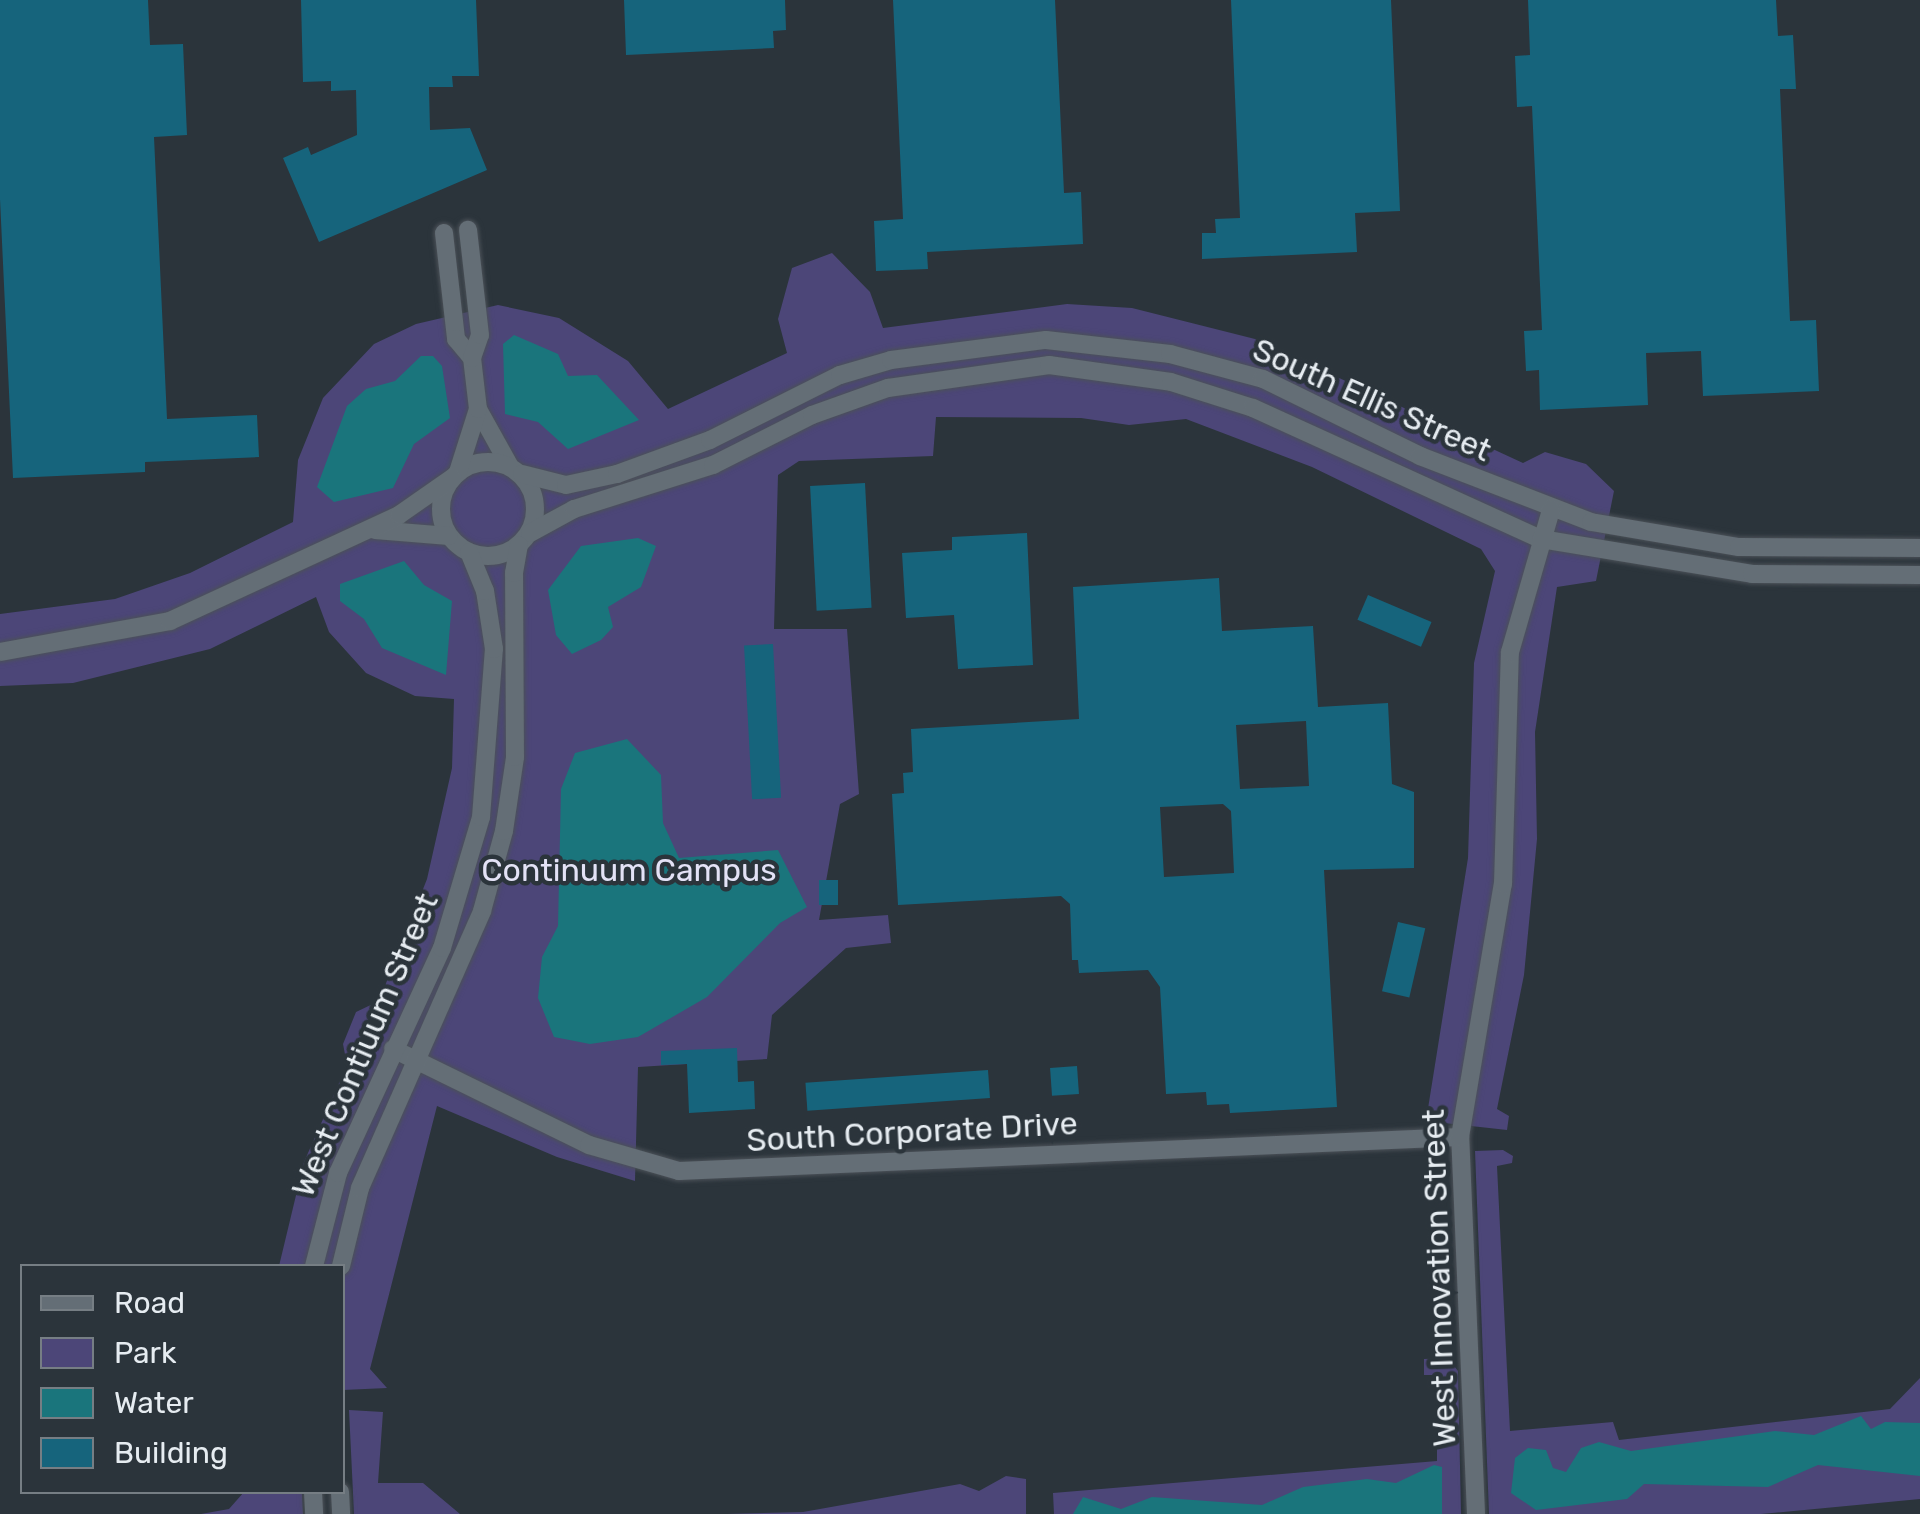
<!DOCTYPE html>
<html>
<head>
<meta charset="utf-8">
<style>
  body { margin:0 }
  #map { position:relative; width:1920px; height:1514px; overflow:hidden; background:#2b343b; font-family:Rubik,sans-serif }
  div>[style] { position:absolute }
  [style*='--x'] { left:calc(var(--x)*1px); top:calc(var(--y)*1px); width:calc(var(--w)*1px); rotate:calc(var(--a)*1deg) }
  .green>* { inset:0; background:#4c4678 }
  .water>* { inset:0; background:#1a757c }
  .building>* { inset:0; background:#16647c; transform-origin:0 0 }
  .roads { filter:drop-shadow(0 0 2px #4b5158) drop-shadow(0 0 2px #4b5158) }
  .minor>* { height:18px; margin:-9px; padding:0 9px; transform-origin:9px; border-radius:9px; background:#646e76 }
  .minor>.ring { margin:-9px; padding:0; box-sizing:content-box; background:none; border:18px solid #646e76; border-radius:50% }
  span { translate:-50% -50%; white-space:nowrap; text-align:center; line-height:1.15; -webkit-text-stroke:9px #2b343b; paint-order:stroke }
  .street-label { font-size:32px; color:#e6ecf1 }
  .park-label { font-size:32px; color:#e3e2f6 }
  .legend { position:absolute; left:20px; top:1264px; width:325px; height:230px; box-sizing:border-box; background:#2b343b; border:2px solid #767e84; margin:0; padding:12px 18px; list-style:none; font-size:30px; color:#e6ecf1 }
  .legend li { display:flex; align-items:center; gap:20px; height:50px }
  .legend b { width:50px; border:2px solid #767e84 }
</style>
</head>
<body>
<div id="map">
  <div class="green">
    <i style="clip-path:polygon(832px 253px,870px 292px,883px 328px,1067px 304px,1132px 308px,1255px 339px,1523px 463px,1545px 452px,1586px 464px,1614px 491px,1596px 581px,1557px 587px,1535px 732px,1537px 839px,1524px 975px,1497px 1109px,1509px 1116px,1507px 1130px,1426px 1121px,1468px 858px,1474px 663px,1495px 571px,1481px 549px,1312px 467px,1186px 419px,1129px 425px,1081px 418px,936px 417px,933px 456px,799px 461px,778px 475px,774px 629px,847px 629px,859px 794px,840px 804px,819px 920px,888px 915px,891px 943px,846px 948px,772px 1015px,767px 1059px,638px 1067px,635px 1181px,557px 1157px,437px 1106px,370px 1369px,387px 1388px,343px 1390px,342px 1266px,279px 1266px,304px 1162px,347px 1065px,343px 1044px,356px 1012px,379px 1001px,427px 879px,452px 768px,454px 699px,415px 696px,366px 673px,329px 632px,316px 597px,210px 649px,73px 683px,0 686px,0 614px,115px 599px,190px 573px,293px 522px,298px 460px,323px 398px,374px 344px,416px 324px,498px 305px,559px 318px,628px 361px,668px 409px,787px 353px,778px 319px,792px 268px)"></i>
    <i style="clip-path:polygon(1503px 1150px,1513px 1156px,1512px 1163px,1497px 1166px,1510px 1431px,1613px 1422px,1619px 1440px,1890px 1409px,1920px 1378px,1920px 1499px,1761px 1514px,1489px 1514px,1475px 1151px)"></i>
    <i style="clip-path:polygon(1448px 1358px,1458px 1371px,1461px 1514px,1054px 1514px,1053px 1493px,1437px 1461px,1437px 1375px,1424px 1375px,1424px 1359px)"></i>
    <i style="clip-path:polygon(349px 1410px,383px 1412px,378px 1483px,423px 1483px,460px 1514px,354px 1514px)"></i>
    <i style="clip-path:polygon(1006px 1476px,1026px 1479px,1026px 1514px,727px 1514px,803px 1512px,960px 1484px,979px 1491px)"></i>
    <i style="clip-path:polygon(244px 1492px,302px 1492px,303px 1514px,201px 1514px,229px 1509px)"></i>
  </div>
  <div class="water">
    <i style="clip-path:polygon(514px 335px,558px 354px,568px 376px,597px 375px,639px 420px,568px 449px,538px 422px,505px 414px,503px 344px)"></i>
    <i style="clip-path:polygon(421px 356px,433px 356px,442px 366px,450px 418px,414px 444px,393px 488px,334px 502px,317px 487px,347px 406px,366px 389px,395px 381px)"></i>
    <i style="clip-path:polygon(638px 538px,656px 546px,641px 587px,608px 607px,613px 627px,601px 640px,572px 654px,556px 635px,548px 590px,581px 546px)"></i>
    <i style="clip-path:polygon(404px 561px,424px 585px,452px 601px,446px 675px,382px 648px,364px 619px,340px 601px,340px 584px)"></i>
    <i style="clip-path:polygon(627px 739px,661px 775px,663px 823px,679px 858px,778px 850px,807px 907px,780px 923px,707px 997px,638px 1037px,590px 1044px,554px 1037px,538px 998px,542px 957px,558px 926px,561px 789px,575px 753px)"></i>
    <i style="clip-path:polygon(1861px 1416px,1871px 1429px,1885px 1422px,1920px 1423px,1920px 1476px,1818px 1465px,1768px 1487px,1644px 1484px,1627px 1499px,1536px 1510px,1511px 1493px,1515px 1458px,1528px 1448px,1546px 1450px,1553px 1468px,1566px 1472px,1581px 1448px,1599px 1442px,1631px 1451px,1775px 1431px,1814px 1435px)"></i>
    <i style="clip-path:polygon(1434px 1465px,1442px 1467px,1442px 1514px,1073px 1514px,1083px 1497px,1121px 1509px,1152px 1497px,1262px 1505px,1303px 1487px,1367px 1479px,1396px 1483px)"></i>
  </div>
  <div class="building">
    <i style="clip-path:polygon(0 0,148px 0,150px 45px,183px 44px,187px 135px,154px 137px,167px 419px,257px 415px,259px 457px,145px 462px,145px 472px,13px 478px,0 199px)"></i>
    <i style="clip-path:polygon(301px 0,476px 0,479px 76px,452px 76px,453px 87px,429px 87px,430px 130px,470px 128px,487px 170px,319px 242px,283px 158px,308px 147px,311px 155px,357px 135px,356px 90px,331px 91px,331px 81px,303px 82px)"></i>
    <i style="clip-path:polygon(624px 0,785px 0,786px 30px,773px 31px,774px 48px,626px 55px)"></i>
    <i style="clip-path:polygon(893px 0,1055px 0,1064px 193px,1081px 192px,1083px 244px,927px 252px,928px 269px,876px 271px,874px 221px,903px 219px)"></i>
    <i style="clip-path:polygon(1231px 0,1391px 0,1400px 211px,1355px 213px,1357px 252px,1202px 259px,1202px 233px,1216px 233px,1215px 219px,1240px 218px)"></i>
    <i style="clip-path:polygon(1528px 0,1776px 0,1778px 36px,1793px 35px,1796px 89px,1780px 89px,1790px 321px,1816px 320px,1819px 391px,1703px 396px,1701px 351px,1646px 353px,1648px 405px,1540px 410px,1539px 370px,1526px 371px,1524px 331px,1542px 330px,1532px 106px,1517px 107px,1515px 56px,1530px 55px)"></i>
    <i style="left:865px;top:483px;width:125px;height:55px;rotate:87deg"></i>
    <i style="clip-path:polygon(1027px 533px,1033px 665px,958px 669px,954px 615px,906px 618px,902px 553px,952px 550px,952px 537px)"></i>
    <i style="clip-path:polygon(evenodd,1219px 578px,1222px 631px,1313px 626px,1318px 707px,1388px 703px,1392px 784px,1414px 792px,1414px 868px,1324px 870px,1337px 1107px,1230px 1113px,1229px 1104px,1207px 1105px,1206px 1092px,1166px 1094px,1160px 987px,1148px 970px,1079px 973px,1078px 960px,1072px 960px,1070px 904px,1061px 896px,898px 905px,892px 794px,904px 793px,903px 773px,913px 772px,911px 729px,1079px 719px,1073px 587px,1219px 578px,1306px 721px,1309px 786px,1240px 789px,1236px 725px,1306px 721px,1219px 578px,1223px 804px,1231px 811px,1234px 873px,1164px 877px,1160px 807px,1223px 804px)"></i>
    <i style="left:1368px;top:595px;width:69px;height:27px;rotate:23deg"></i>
    <i style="left:773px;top:644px;width:154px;height:29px;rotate:87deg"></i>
    <i style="left:819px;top:880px;width:19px;height:25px"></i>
    <i style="left:1398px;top:922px;width:28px;height:71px;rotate:13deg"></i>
    <i style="clip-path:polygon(737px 1048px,738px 1082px,754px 1081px,755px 1109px,689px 1113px,687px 1064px,661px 1065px,661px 1051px)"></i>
    <i style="left:1077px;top:1066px;width:28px;height:27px;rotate:86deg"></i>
    <i style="left:988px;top:1070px;width:28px;height:183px;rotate:86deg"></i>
  </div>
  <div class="roads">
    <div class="minor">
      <i style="--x:444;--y:233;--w:107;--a:83.5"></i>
      <i style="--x:456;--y:339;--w:25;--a:50"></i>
      <i style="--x:478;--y:409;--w:64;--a:61"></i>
      <i class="ring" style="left:441px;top:462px;width:76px;height:76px"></i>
      <i style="--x:458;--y:472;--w:66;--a:-72.4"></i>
      <i style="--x:478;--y:409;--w:51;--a:-96.7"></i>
      <i style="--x:472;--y:358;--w:24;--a:-71"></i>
      <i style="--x:480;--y:335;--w:106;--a:-96.5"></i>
      <i style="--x:522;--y:474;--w:45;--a:14"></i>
      <i style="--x:566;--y:485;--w:52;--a:-12.2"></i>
      <i style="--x:617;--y:474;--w:99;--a:-20.1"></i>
      <i style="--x:710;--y:440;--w:145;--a:-26.6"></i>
      <i style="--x:840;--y:375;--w:53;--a:-16.4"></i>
      <i style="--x:891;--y:360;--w:156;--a:-7.4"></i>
      <i style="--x:1046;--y:340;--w:125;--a:6.4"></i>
      <i style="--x:1170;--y:354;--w:96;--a:15"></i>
      <i style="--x:1263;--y:379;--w:175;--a:26.1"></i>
      <i style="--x:1420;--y:456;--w:183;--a:21.1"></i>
      <i style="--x:1591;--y:522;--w:150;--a:9.6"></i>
      <i style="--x:1739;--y:547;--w:181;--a:0.3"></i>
      <i style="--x:375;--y:530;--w:74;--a:4.6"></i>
      <i style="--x:530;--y:533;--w:50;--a:-28.6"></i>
      <i style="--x:574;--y:509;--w:146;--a:-17.6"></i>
      <i style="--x:713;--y:465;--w:111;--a:-26.8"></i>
      <i style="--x:812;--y:415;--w:81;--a:-19.6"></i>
      <i style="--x:888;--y:388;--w:163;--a:-8.1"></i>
      <i style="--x:1049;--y:365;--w:123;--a:7.9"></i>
      <i style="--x:1171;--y:382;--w:86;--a:17.6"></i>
      <i style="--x:1253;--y:408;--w:316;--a:24.5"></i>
      <i style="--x:1541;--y:539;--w:214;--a:9.4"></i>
      <i style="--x:1752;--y:574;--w:168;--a:0.3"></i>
      <i style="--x:0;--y:652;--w:173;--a:-10.3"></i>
      <i style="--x:170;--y:621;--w:252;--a:-24.8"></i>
      <i style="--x:399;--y:515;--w:65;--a:-34.9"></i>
      <i style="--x:393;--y:1049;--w:218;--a:26.1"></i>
      <i style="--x:589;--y:1145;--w:94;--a:16.1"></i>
      <i style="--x:679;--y:1171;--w:782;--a:-2.49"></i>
      <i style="--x:314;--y:1266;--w:96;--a:-75.5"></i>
      <i style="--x:338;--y:1173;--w:248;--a:-65.2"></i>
      <i style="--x:442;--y:948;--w:137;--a:-73.4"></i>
      <i style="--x:481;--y:817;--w:169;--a:-85.6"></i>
      <i style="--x:494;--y:649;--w:59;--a:-98.8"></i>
      <i style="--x:485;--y:591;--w:42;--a:-112.3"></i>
      <i style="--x:341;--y:1266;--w:80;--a:-76.3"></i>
      <i style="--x:360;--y:1188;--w:303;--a:-66.2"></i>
      <i style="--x:482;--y:911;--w:83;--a:-74.6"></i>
      <i style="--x:504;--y:831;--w:75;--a:-81.5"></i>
      <i style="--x:515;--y:757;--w:184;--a:-90.3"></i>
      <i style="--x:514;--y:573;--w:28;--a:-80"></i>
      <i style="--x:313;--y:1492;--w:22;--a:87"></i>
      <i style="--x:340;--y:1492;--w:22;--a:87"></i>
      <i style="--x:1476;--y:1514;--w:377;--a:-92.4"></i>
      <i style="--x:1460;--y:1137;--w:257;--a:-80.4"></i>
      <i style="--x:1503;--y:884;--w:232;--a:-88.3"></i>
      <i style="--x:1510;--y:652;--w:148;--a:-73.9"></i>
    </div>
  </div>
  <div class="street-label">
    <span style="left:1372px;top:400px;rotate:24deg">South Ellis Street</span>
    <span style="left:365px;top:1045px;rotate:-67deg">West Contiuum Street</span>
    <span style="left:912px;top:1132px;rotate:-3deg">South Corporate Drive</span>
    <span style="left:1439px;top:1278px;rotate:-92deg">West Innovation Street</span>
  </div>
  <div class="park-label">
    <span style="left:629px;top:870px">Continuum Campus</span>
  </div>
  <ul class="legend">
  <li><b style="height:12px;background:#646e76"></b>Road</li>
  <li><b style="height:28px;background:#4c4678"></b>Park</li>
  <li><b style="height:28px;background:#1a757c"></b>Water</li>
  <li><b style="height:28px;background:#16647c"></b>Building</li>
  </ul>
</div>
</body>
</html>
